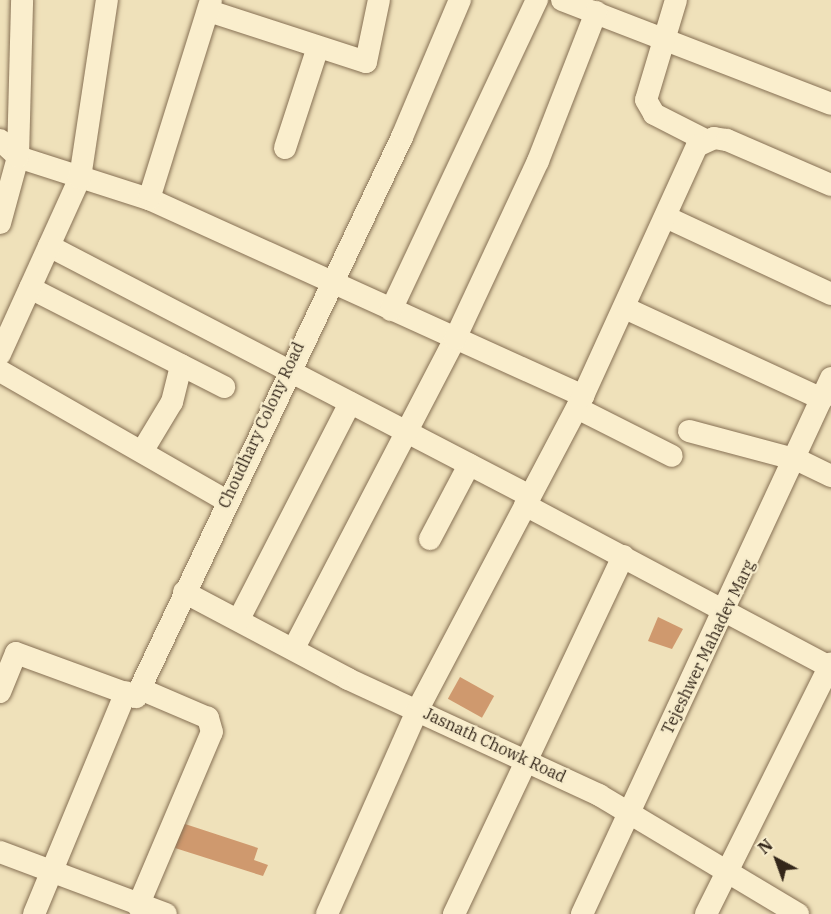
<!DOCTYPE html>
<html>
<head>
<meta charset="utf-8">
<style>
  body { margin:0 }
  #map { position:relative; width:831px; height:914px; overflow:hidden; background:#efe1ba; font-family:"IBM Plex Serif",serif }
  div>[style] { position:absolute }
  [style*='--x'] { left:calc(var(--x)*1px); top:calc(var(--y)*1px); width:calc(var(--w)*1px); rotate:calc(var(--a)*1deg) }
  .building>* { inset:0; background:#cf996e; transform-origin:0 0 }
  .roads { filter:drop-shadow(0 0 2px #867054) drop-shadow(0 0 2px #867054) }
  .minor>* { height:22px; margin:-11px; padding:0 11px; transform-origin:11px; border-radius:11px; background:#faeecd }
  span { translate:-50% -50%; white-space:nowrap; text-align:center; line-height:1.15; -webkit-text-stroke:4.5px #f6ebca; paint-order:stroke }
  .street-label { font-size:16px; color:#34271a }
  .north { position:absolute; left:747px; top:830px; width:60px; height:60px; -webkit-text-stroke:4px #f6ebca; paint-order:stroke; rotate:319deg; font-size:16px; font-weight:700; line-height:24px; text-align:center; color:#34271a }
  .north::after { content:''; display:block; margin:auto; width:21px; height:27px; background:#34271a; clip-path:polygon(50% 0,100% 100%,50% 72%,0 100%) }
</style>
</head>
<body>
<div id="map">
  <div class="building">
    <i style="clip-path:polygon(658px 617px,683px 629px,672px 649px,648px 641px)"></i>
    <i style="left:460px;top:677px;width:39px;height:25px;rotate:29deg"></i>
    <i style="clip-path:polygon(182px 823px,258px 848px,254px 860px,268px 865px,263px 876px,175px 848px)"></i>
  </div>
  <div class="roads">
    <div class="minor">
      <i style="--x:562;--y:0;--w:288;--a:21.1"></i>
      <i style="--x:676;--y:0;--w:104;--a:106.7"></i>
      <i style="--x:646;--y:100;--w:16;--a:60"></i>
      <i style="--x:654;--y:114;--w:57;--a:27"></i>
      <i style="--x:209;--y:11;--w:165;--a:18"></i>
      <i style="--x:366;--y:62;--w:63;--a:-78.2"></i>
      <i style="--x:0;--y:140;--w:25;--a:43"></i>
      <i style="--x:18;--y:157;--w:138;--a:17.8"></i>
      <i style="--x:149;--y:199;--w:477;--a:24.4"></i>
      <i style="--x:285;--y:148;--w:106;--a:-71.9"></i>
      <i style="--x:149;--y:199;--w:208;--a:-72.7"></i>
      <i style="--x:668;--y:218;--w:180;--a:25"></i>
      <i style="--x:0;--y:223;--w:68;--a:-74.7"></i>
      <i style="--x:18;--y:157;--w:157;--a:-88.5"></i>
      <i style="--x:49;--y:246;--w:542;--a:27.46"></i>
      <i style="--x:30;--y:288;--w:218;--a:27"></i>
      <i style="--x:625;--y:308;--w:217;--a:24.8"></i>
      <i style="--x:391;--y:310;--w:343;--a:-64.8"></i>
      <i style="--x:0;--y:354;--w:193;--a:-65.6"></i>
      <i style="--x:80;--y:178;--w:180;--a:-81.4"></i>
      <i style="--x:0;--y:371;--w:259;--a:29.8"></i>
      <i style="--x:577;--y:408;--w:106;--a:26.8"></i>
      <i style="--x:689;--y:431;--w:113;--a:14.9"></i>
      <i style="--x:798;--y:460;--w:37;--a:26"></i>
      <i style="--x:143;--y:450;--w:56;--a:-58.9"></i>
      <i style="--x:172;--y:402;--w:38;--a:-76"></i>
      <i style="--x:525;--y:505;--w:347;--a:28"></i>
      <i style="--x:430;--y:539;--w:84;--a:-62.2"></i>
      <i style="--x:184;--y:592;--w:186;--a:27.9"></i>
      <i style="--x:348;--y:679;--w:277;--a:24.8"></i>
      <i style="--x:599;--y:795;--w:232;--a:30.9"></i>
      <i style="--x:239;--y:619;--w:243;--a:-62.8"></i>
      <i style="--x:294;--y:648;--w:348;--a:-62.5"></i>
      <i style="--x:455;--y:339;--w:196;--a:-65"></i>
      <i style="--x:538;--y:161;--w:160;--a:-68.7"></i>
      <i style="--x:0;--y:692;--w:42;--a:-67.7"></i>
      <i style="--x:16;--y:653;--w:128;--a:20.1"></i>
      <i style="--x:136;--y:697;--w:620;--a:-64.59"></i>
      <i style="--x:402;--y:137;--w:149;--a:-67.1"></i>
      <i style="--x:0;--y:852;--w:177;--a:20.5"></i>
      <i style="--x:138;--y:906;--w:189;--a:-67"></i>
      <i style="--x:212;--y:732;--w:15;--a:-106"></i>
      <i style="--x:208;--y:718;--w:74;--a:-156.9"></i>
      <i style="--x:34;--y:914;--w:240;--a:-67.5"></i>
      <i style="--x:327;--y:914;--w:224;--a:-66.1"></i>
      <i style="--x:418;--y:709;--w:354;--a:-62.2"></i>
      <i style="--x:583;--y:396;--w:275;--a:-65.5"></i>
      <i style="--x:697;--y:146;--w:19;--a:-25"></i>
      <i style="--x:714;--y:138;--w:13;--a:9"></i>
      <i style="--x:727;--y:140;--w:113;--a:23.4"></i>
      <i style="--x:454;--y:914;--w:396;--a:-64.7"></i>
      <i style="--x:582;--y:914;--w:591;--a:-65.08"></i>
      <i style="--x:706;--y:914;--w:280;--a:-63.5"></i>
    </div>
  </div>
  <div class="street-label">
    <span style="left:261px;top:425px;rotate:-65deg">Choudhary Colony Road</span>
    <span style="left:708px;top:647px;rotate:-64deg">Tejeshwer Mahadev Marg</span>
    <span style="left:495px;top:745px;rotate:25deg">Jasnath Chowk Road</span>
  </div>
  <div class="north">N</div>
</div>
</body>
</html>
